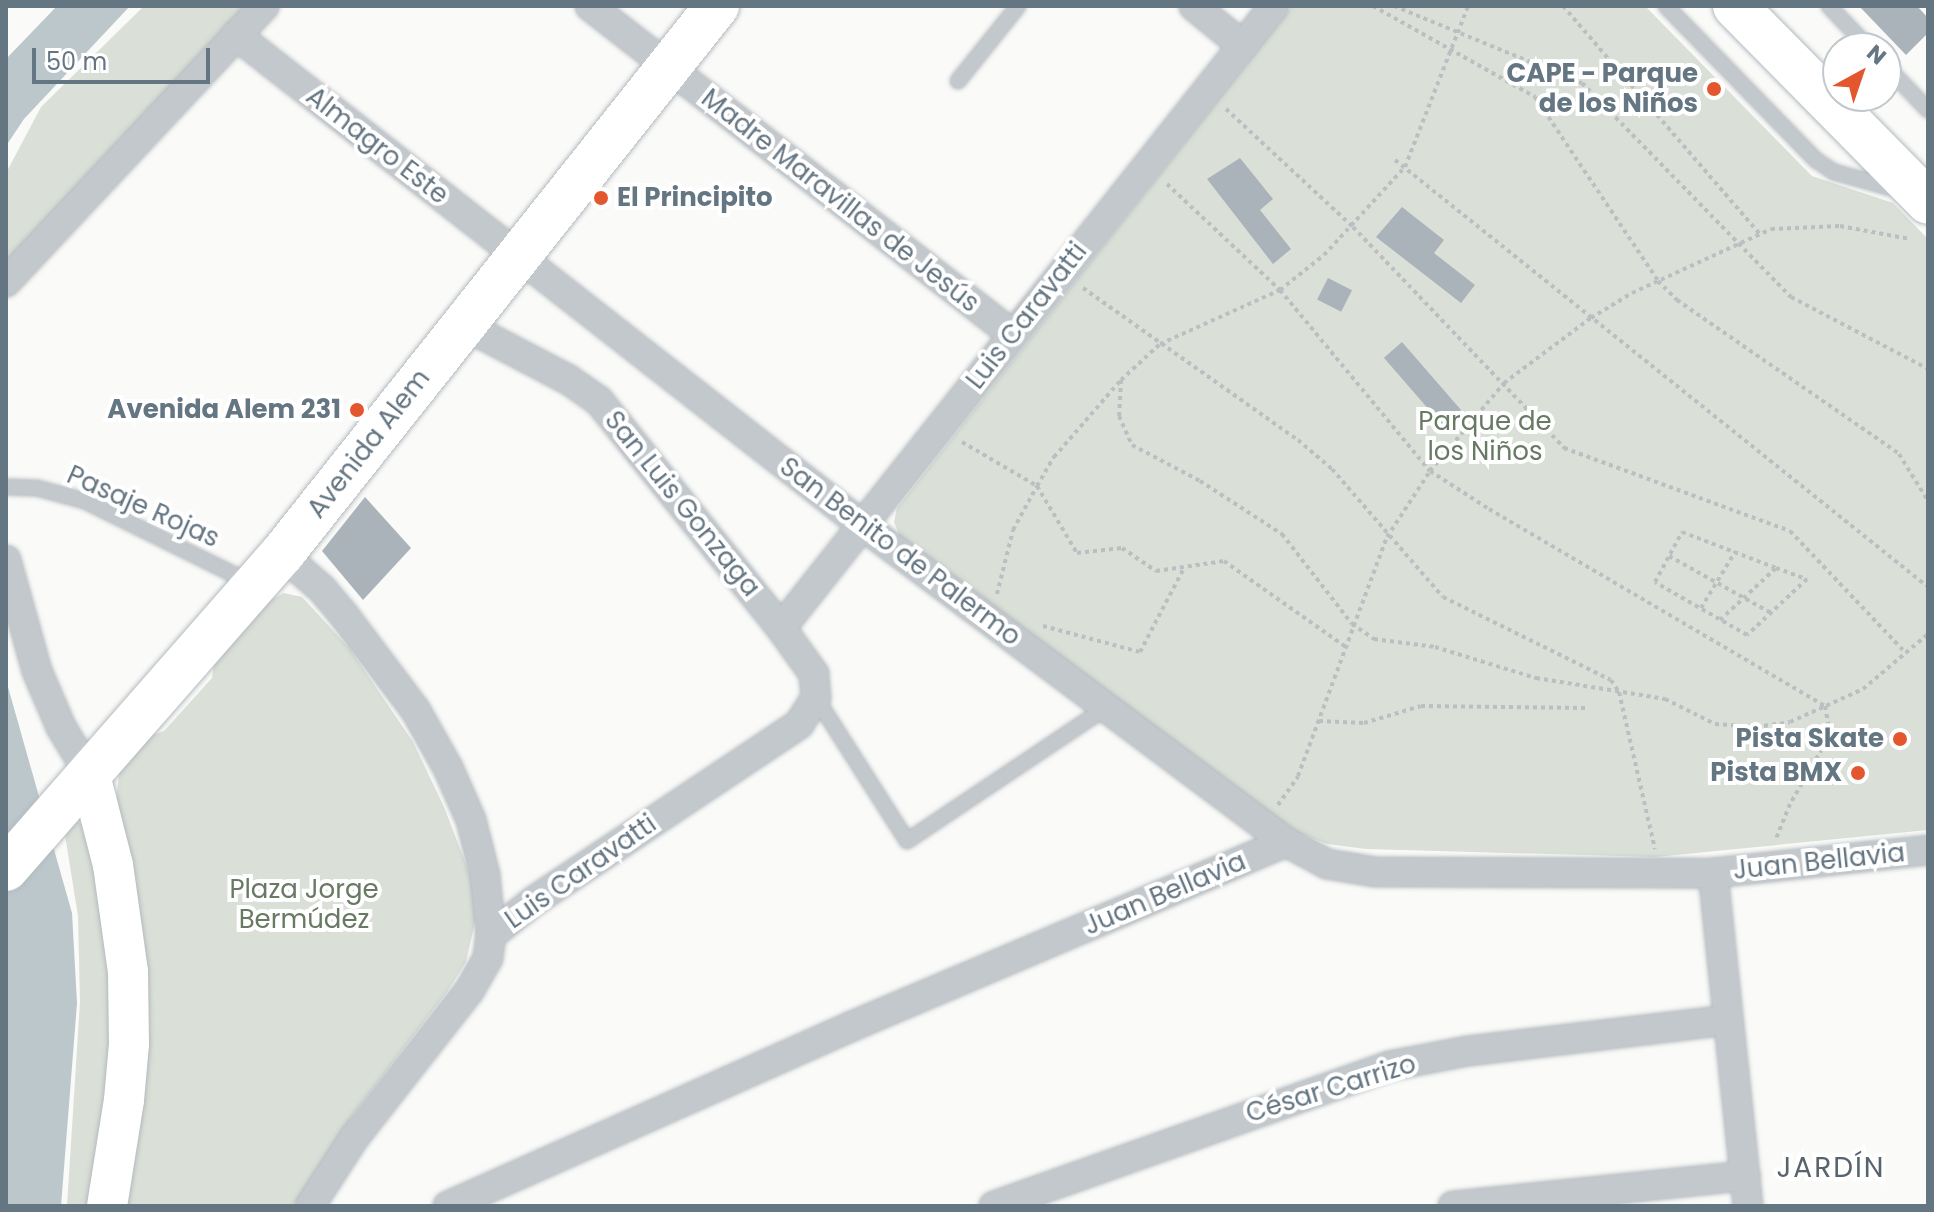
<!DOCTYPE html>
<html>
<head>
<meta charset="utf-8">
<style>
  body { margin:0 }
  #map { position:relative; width:1934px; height:1212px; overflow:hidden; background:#fafaf8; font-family:Poppins,sans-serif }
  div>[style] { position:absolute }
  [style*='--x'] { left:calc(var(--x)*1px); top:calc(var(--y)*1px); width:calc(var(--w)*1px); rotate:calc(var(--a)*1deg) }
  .green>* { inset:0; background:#dadfd7 }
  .water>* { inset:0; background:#bbc7cb }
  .building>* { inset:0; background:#aab3b9; transform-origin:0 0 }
  .path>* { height:4px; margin-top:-2px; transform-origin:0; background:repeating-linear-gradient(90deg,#bbbfc2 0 4px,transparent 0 8px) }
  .roads { filter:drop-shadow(0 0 2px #b3babf) drop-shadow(0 0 2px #b3babf) }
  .lane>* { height:14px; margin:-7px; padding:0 7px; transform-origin:7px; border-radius:7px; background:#c3c8cc }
  .street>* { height:28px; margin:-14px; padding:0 14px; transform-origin:14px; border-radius:14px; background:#c3c8cc }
  .secondary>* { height:40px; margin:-20px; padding:0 20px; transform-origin:20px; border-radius:20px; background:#fff }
  .primary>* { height:44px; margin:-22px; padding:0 22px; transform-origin:22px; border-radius:22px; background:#fff }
  .dots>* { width:22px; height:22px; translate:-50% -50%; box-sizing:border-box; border:4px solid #fff; border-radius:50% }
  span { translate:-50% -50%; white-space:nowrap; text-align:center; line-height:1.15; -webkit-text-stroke:8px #fff; paint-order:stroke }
  .poi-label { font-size:26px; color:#657683; font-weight:700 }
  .right { translate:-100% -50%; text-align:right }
  .left { translate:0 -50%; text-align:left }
  .street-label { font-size:26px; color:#657683 }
  .park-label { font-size:26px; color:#687a64 }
  .neighbourhood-label { font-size:28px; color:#57646e; letter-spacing:2px }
  .frame { position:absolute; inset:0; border:8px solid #657683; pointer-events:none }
  .north { position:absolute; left:1822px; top:32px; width:80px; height:80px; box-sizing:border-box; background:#fff; border:2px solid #c1c8cd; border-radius:50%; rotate:40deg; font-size:22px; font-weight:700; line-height:32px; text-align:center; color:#657683 }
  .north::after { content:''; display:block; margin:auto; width:28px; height:36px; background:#e4572e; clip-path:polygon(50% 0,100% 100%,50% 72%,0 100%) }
  .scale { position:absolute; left:32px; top:48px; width:178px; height:36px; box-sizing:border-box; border:4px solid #657683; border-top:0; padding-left:10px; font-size:24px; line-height:28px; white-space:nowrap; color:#657683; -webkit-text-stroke:6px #fff; paint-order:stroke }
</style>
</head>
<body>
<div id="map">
  <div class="green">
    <i style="clip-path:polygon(144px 6px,246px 6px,6px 262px,6px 173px,41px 107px)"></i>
    <i style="clip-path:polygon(1292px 6px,1645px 6px,1812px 176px,1893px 203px,1928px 239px,1928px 830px,1655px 857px,1366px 849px,1327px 844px,1291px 830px,900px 536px,894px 522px,897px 508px)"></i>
    <i style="clip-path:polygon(284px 593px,302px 597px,350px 649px,413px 742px,444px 807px,471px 877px,476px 918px,466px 962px,447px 992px,355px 1112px,294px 1206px,122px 1206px,116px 805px,119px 772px,150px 736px,164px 731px,212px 678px,214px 663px,267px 602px)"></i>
    <i style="clip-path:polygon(74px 821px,87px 826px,98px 870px,115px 1046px,92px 1206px,67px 1206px,80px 1002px,78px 916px,65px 835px)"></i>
  </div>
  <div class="water">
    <i style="clip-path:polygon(57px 6px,130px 6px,24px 119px,6px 146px,6px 59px)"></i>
    <i style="clip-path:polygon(6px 680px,72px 913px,77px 1003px,61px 1206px,6px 1206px)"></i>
  </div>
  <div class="building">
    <i style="clip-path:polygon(1859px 6px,1917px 6px,1928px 18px,1928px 33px,1906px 55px)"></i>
    <i style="clip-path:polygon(1240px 158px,1273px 199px,1260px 210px,1291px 249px,1273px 264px,1207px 179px)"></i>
    <i style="clip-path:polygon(1402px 207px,1444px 240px,1434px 253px,1475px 285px,1461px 303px,1376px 237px)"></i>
    <i style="left:1328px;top:278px;width:27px;height:24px;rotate:27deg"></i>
    <i style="left:1402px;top:342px;width:90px;height:24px;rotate:49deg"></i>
    <i style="clip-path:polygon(365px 497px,411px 548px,363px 600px,322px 551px)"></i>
  </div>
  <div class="path">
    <i style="--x:1373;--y:6;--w:186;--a:29.3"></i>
    <i style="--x:1535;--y:97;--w:221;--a:56.2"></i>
    <i style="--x:1658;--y:281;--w:27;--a:45"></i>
    <i style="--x:1677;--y:300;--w:270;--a:34.7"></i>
    <i style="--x:1899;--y:454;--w:55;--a:58.3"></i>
    <i style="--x:1394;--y:6;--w:203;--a:22.3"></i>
    <i style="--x:1582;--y:83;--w:299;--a:45.7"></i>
    <i style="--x:1791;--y:297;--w:155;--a:27.7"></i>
    <i style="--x:1563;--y:6;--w:301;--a:49.2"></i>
    <i style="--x:1226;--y:109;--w:173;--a:42.9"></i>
    <i style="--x:1353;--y:227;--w:306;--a:46.3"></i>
    <i style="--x:1564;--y:448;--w:241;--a:20.2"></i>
    <i style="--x:1790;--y:531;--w:167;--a:46.5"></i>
    <i style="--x:1395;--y:160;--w:683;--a:38.7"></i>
    <i style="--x:1167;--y:184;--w:155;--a:43.2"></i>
    <i style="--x:1280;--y:290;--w:235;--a:50.4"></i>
    <i style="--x:1430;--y:471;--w:70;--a:32.8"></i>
    <i style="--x:1489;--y:509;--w:389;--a:30.4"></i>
    <i style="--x:1825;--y:706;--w:29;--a:80"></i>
    <i style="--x:1830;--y:735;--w:80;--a:120.1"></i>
    <i style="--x:1790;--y:804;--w:38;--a:112"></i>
    <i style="--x:1083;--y:288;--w:263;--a:35.3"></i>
    <i style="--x:1298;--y:440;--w:45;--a:40.5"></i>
    <i style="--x:1332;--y:469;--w:169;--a:49.1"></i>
    <i style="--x:1443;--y:597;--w:187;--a:26.3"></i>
    <i style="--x:1611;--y:680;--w:14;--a:56"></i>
    <i style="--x:1619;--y:692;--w:161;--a:77.1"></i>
    <i style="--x:1121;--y:380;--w:36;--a:93"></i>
    <i style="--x:1119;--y:416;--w:32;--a:66"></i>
    <i style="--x:1132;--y:445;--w:77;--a:27.9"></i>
    <i style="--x:1200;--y:481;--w:98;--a:32.9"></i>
    <i style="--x:1282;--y:534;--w:114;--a:52.1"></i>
    <i style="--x:1352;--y:624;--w:27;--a:34"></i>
    <i style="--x:1374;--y:639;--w:62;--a:7.5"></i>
    <i style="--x:1435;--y:647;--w:106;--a:17.1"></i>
    <i style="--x:1536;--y:678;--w:131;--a:9.2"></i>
    <i style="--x:1665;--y:699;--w:56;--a:26.6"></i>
    <i style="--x:1715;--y:724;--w:41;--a:4.2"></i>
    <i style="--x:1756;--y:727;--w:34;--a:-8"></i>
    <i style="--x:1790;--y:722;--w:80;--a:-24.3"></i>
    <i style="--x:1863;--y:689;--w:85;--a:-40.2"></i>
    <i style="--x:962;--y:442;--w:87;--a:30.4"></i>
    <i style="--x:1037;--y:486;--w:78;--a:59.2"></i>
    <i style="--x:1077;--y:553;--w:45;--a:-6.3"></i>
    <i style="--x:1122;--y:548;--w:41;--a:34.1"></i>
    <i style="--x:1156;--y:571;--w:69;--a:-8.4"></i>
    <i style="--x:1224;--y:561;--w:149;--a:35.2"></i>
    <i style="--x:1682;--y:532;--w:101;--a:21"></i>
    <i style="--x:1776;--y:568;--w:33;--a:20"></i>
    <i style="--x:1807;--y:579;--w:82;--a:137"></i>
    <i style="--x:1747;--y:635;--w:106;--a:-150.1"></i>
    <i style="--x:1655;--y:582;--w:57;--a:-61.6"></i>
    <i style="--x:1669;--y:556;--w:117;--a:29.2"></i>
    <i style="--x:997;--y:594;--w:66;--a:-76"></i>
    <i style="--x:1013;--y:530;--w:50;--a:-61.4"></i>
    <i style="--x:1037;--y:486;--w:34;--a:-60"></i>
    <i style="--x:1054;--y:457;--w:102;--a:-49"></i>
    <i style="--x:1121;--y:380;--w:53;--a:-42.7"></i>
    <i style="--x:1160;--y:344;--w:132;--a:-24.2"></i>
    <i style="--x:1280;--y:290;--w:56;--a:-38.5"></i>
    <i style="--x:1324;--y:255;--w:120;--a:-47.4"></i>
    <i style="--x:1405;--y:167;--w:173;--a:-68.6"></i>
    <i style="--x:1701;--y:608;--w:66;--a:-58.7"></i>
    <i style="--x:1720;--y:620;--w:76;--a:-42.9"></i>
    <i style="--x:1043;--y:626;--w:100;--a:15"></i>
    <i style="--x:1140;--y:652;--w:95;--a:-62.4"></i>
    <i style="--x:1319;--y:721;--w:45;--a:2.5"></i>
    <i style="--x:1364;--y:723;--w:59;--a:-16.6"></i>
    <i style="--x:1421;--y:706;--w:166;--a:0.7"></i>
    <i style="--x:1278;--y:805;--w:35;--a:-55"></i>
    <i style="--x:1298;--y:776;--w:255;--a:-69.6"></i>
    <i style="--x:1387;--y:537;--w:79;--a:-56.9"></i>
    <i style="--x:1430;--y:471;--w:115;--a:-49.9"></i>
    <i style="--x:1504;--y:383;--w:109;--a:-36.8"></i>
    <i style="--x:1591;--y:318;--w:48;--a:-31.4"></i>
    <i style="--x:1632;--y:293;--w:153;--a:-24.7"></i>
    <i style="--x:1771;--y:229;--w:69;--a:-2.5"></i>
    <i style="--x:1840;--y:226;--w:71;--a:10.5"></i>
  </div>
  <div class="roads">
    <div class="lane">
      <i style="--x:1666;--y:6;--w:215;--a:45.8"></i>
      <i style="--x:1816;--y:160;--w:22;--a:34"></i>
      <i style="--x:1834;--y:172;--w:66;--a:15.7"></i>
      <i style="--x:1829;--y:6;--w:58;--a:46.4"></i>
      <i style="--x:1886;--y:66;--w:61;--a:46.3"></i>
      <i style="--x:958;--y:81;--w:96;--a:-51.3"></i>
      <i style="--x:6;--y:487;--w:31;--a:2"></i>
      <i style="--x:37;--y:488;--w:50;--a:15.2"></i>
      <i style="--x:85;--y:501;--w:183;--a:26.3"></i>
      <i style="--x:816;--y:698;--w:169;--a:57.5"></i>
      <i style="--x:907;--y:841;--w:241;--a:-33.8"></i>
    </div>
    <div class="street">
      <i style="--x:590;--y:6;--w:534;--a:37.86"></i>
      <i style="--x:1194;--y:6;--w:63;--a:39.2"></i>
      <i style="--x:236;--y:35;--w:795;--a:38.05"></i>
      <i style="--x:862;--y:525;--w:529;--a:36.78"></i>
      <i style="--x:6;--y:282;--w:378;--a:-46.9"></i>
      <i style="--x:282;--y:554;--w:53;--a:41.2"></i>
      <i style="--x:322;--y:589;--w:33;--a:50"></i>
      <i style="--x:343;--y:614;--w:121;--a:53"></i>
      <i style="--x:416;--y:711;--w:65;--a:60.7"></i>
      <i style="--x:448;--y:768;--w:57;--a:66.1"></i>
      <i style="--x:471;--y:820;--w:57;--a:75.7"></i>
      <i style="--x:485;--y:875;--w:60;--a:84.3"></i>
      <i style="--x:6;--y:560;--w:115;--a:74.4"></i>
      <i style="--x:37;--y:671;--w:61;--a:66.8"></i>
      <i style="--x:61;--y:727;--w:56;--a:58.9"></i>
      <i style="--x:781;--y:628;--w:794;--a:-51.6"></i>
      <i style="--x:1713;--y:873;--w:335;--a:84"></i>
      <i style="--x:310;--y:1206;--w:81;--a:-57.1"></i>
      <i style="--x:354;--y:1138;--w:187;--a:-52"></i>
      <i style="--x:469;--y:991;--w:38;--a:-60"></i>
      <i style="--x:488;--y:958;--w:23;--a:-83"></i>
      <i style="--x:491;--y:935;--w:55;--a:-38.3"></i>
      <i style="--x:534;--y:901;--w:319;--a:-33.7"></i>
      <i style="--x:799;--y:724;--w:31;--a:-57"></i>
      <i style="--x:816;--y:698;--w:24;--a:-95"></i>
      <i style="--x:814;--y:674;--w:57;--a:-125.7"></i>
      <i style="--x:781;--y:628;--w:291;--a:-128.7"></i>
      <i style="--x:599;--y:401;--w:39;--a:-145"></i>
      <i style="--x:567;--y:379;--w:116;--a:-152.3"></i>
      <i style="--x:448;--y:1206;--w:440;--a:-24"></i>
      <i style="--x:850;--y:1027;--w:474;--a:-23"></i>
      <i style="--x:1286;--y:842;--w:47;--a:28.2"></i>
      <i style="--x:1327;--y:864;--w:50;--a:9.3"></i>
      <i style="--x:1376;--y:872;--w:337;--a:0.2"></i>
      <i style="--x:1713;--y:873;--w:216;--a:-6.1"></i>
      <i style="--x:994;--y:1206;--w:419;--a:-19.5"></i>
      <i style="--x:1389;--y:1066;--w:80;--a:-10.8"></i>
      <i style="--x:1468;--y:1051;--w:262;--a:-6.8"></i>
      <i style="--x:1453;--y:1206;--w:294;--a:-5.9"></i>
    </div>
    <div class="secondary">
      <i style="--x:90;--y:775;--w:93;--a:75.7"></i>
      <i style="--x:113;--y:865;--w:108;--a:82"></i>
      <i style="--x:128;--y:972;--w:72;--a:89.2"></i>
      <i style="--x:129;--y:1044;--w:56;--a:95.1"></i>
      <i style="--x:124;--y:1100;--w:107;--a:99.1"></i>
    </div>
    <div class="primary">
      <i style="--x:1735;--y:6;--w:275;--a:45.4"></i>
      <i style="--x:6;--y:869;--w:419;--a:-48.8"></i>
      <i style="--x:282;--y:554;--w:700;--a:-51.56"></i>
    </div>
  </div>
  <div class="dots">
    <i style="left:1714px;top:89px;background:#e4572e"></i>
    <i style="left:601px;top:198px;background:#e4572e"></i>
    <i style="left:357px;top:410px;background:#e4572e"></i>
    <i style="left:1900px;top:739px;background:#e4572e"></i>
    <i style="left:1858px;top:773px;background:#e4572e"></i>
  </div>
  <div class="poi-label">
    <span class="right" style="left:1698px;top:89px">CAPE - Parque<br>de los Niños</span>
    <span class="left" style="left:617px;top:198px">El Principito</span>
    <span class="right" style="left:341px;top:410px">Avenida Alem 231</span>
    <span class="right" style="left:1884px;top:739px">Pista Skate</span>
    <span class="right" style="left:1842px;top:773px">Pista BMX</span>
  </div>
  <div class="street-label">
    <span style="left:377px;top:146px;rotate:38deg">Almagro Este</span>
    <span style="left:840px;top:201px;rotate:38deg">Madre Maravillas de Jesús</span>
    <span style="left:1027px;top:316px;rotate:-52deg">Luis Caravatti</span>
    <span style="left:369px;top:444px;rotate:-52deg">Avenida Alem</span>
    <span style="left:682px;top:504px;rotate:51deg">San Luis Gonzaga</span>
    <span style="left:143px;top:507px;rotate:24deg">Pasaje Rojas</span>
    <span style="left:900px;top:552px;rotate:37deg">San Benito de Palermo</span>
    <span style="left:1819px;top:862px;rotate:-6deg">Juan Bellavia</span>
    <span style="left:581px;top:872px;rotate:-35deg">Luis Caravatti</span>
    <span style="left:1165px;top:894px;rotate:-23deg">Juan Bellavia</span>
    <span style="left:1331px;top:1089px;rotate:-17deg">César Carrizo</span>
  </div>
  <div class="park-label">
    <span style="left:1485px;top:437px">Parque de<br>los Niños</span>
    <span style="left:304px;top:905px">Plaza Jorge<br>Bermúdez</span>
  </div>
  <div class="neighbourhood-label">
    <span style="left:1831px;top:1168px">JARDÍN</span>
  </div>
  <div class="frame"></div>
  <div class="north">N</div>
  <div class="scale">50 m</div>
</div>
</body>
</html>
